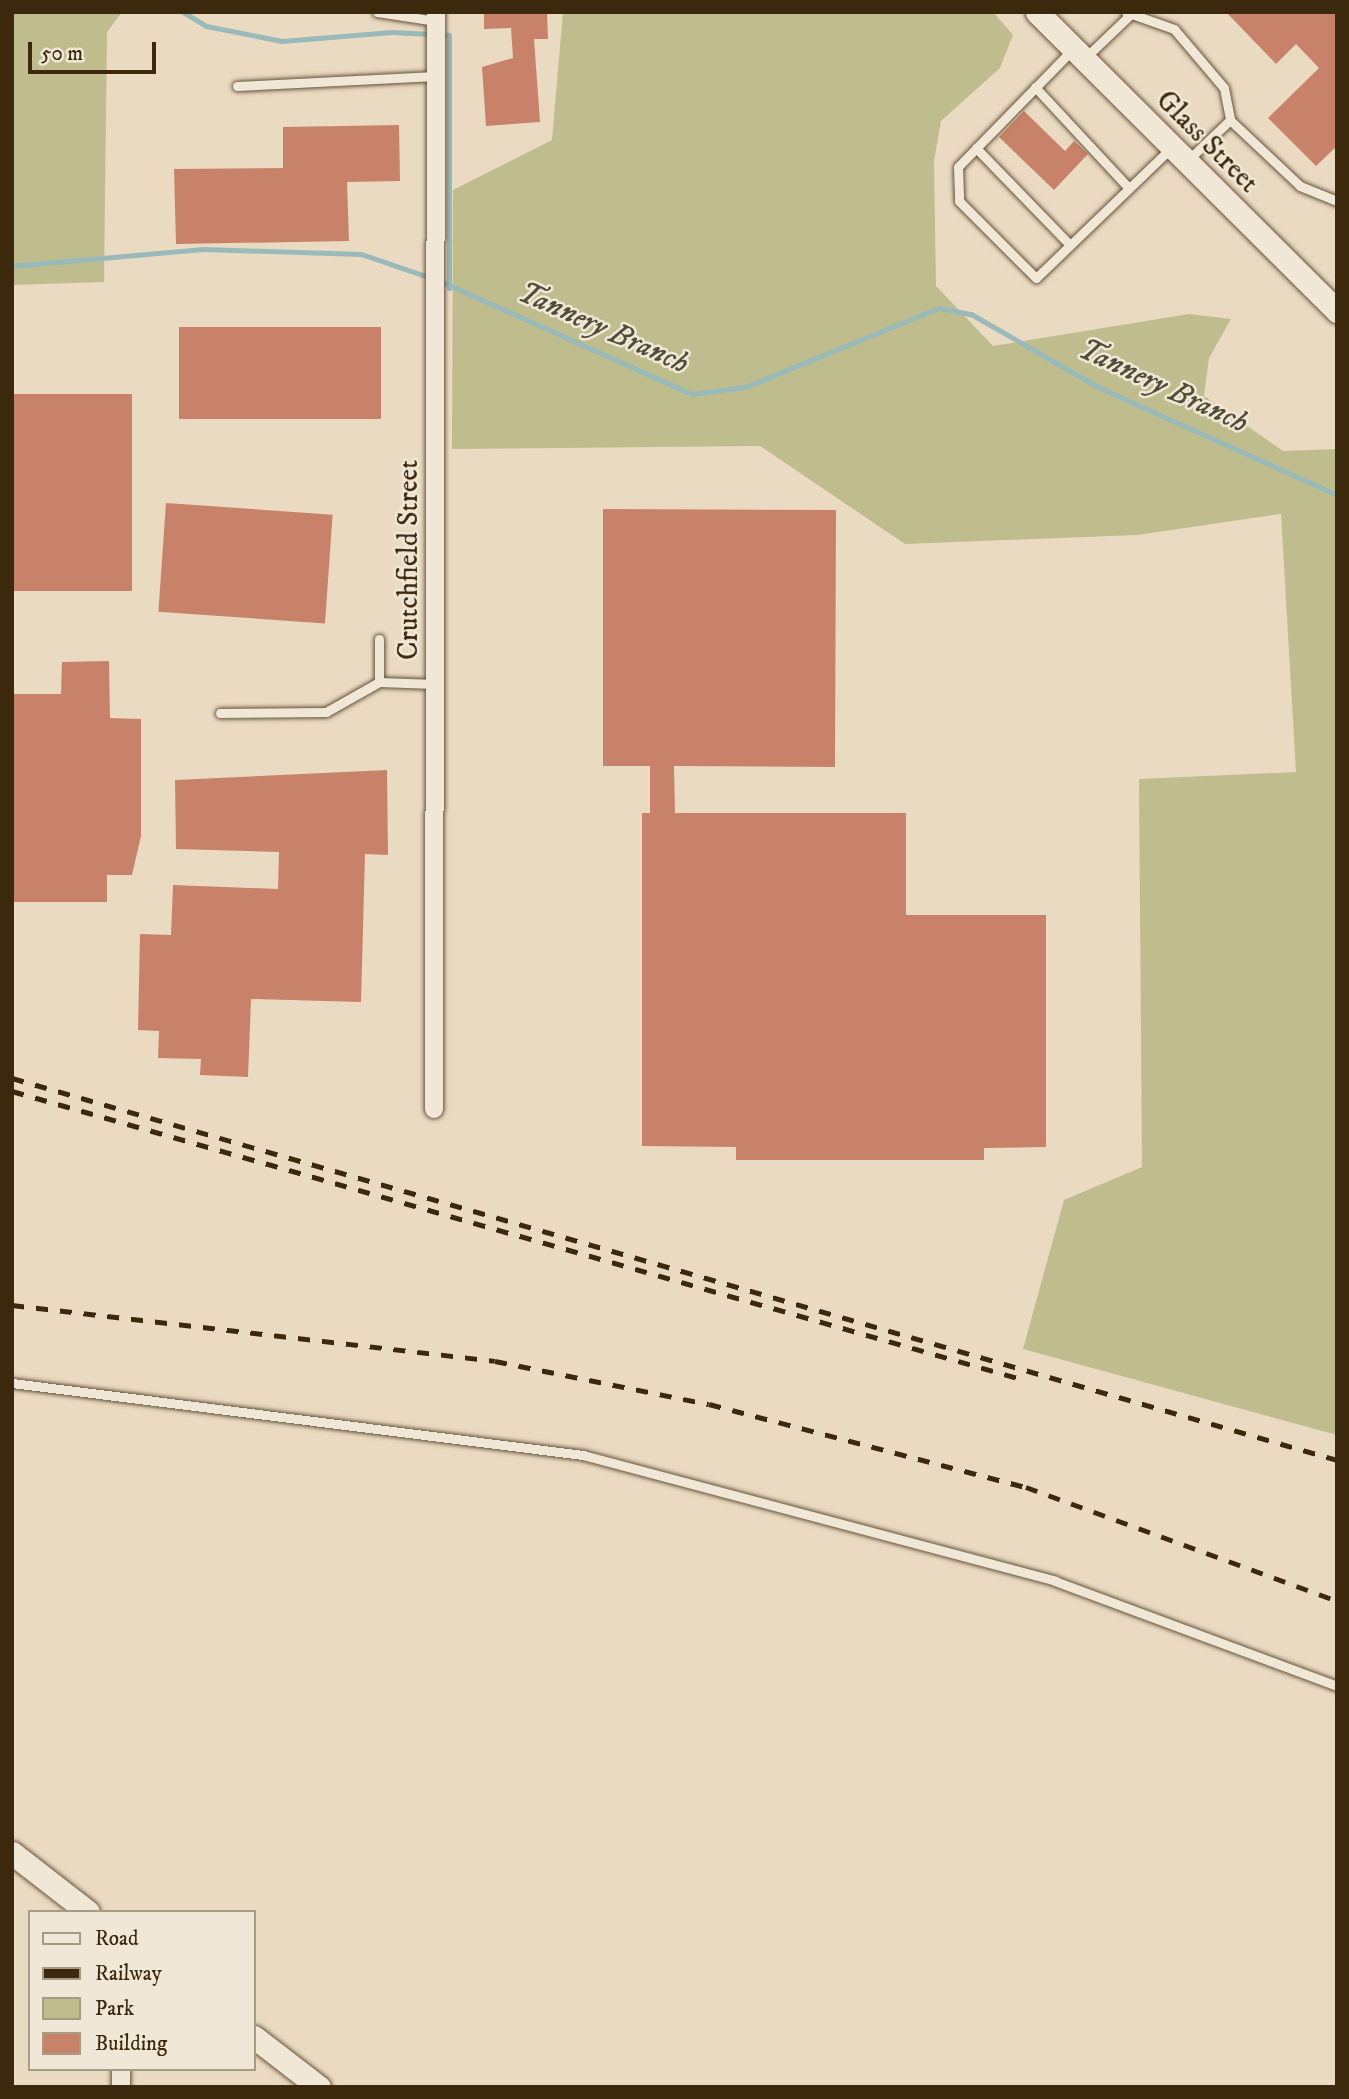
<!DOCTYPE html>
<html>
<head>
<meta charset="utf-8">
<style>
  body { margin:0 }
  #map { position:relative; width:1349px; height:2099px; overflow:hidden; background:#eadac1; font-family:"IM FELL DW Pica",serif }
  div>[style] { position:absolute }
  [style*='--x'] { left:calc(var(--x)*1px); top:calc(var(--y)*1px); width:calc(var(--w)*1px); rotate:calc(var(--a)*1deg) }
  .green>* { inset:0; background:#bfbd8e }
  .stream>* { height:5px; margin:-2.5px; padding:0 2.5px; transform-origin:2.5px; border-radius:2.5px; background:#99bab9 }
  .building>* { inset:0; background:#c9826a; transform-origin:0 0 }
  .roads { filter:drop-shadow(0 0 2px #67543a) drop-shadow(0 0 2px #67543a) }
  .service>* { height:9px; margin:-4.5px; padding:0 4.5px; transform-origin:4.5px; border-radius:4.5px; background:#f1e7d7 }
  .minor>* { height:18px; margin:-9px; padding:0 9px; transform-origin:9px; border-radius:9px; background:#f1e7d7 }
  .tertiary>* { height:23px; margin:-11.5px; padding:0 11.5px; transform-origin:11.5px; border-radius:11.5px; background:#f1e7d7 }
  .rail>* { height:5px; margin-top:-2.5px; transform-origin:0; background:repeating-linear-gradient(90deg,#3b280d 0 12px,transparent 0 24px) }
  span { translate:-50% -50%; white-space:nowrap; text-align:center; line-height:1.15; -webkit-text-stroke:5px #f1e7d7; paint-order:stroke }
  .street-label { font-size:28px; color:#3b280d }
  .water-label { font-size:30px; color:#524c38; font-style:italic }
  .frame { position:absolute; inset:0; border:14px solid #3b280d; pointer-events:none }
  .legend { position:absolute; left:28px; top:1910px; width:228px; height:161px; box-sizing:border-box; background:#f1e7d7; border:2px solid #a89b86; margin:0; padding:9px 12px; list-style:none; font-size:21px; color:#3b280d }
  .legend li { display:flex; align-items:center; gap:14px; height:35px }
  .legend b { width:35px; border:2px solid #a89b86 }
  .scale { position:absolute; left:28px; top:42px; width:128px; height:32px; box-sizing:border-box; border:4px solid #3b280d; border-top:0; padding-left:9px; font-size:21px; line-height:24px; white-space:nowrap; color:#3b280d; -webkit-text-stroke:5px #f1e7d7; paint-order:stroke }
</style>
</head>
<body>
<div id="map">
  <div class="green">
    <i style="clip-path:polygon(12px 12px,122px 12px,107px 32px,104px 282px,12px 285px)"></i>
    <i style="clip-path:polygon(563px 12px,993px 12px,1013px 35px,1000px 68px,941px 121px,934px 161px,936px 286px,993px 346px,1189px 314px,1231px 319px,1209px 358px,1204px 396px,1283px 451px,1337px 449px,1337px 1435px,1023px 1349px,1064px 1200px,1142px 1167px,1139px 779px,1296px 772px,1281px 514px,1137px 535px,905px 544px,760px 446px,452px 449px,453px 190px,552px 140px)"></i>
  </div>
  <div class="stream">
    <i style="--x:183;--y:12;--w:27;--a:31"></i>
    <i style="--x:206;--y:26;--w:77;--a:11.2"></i>
    <i style="--x:282;--y:41;--w:110;--a:-4.7"></i>
    <i style="--x:392;--y:32;--w:57;--a:3"></i>
    <i style="--x:449;--y:35;--w:253;--a:90"></i>
    <i style="--x:12;--y:266;--w:192;--a:-5.1"></i>
    <i style="--x:203;--y:249;--w:158;--a:1.8"></i>
    <i style="--x:361;--y:254;--w:74;--a:18.9"></i>
    <i style="--x:440;--y:281;--w:276;--a:24.2"></i>
    <i style="--x:692;--y:394;--w:53;--a:-7.5"></i>
    <i style="--x:745;--y:387;--w:209;--a:-22.2"></i>
    <i style="--x:939;--y:308;--w:33;--a:11"></i>
    <i style="--x:971;--y:314;--w:146;--a:29.9"></i>
    <i style="--x:1098;--y:387;--w:262;--a:24.3"></i>
  </div>
  <div class="building">
    <i style="clip-path:polygon(484px 12px,547px 12px,548px 39px,534px 39px,540px 122px,486px 126px,482px 67px,513px 58px,511px 28px,484px 29px)"></i>
    <i style="clip-path:polygon(1226px 12px,1337px 12px,1337px 146px,1316px 166px,1268px 118px,1319px 68px,1296px 44px,1276px 64px)"></i>
    <i style="clip-path:polygon(1024px 111px,1065px 151px,1074px 141px,1088px 154px,1054px 190px,999px 137px)"></i>
    <i style="clip-path:polygon(399px 125px,400px 181px,347px 182px,349px 241px,176px 244px,174px 169px,283px 168px,283px 127px)"></i>
    <i style="left:179px;top:327px;width:202px;height:92px"></i>
    <i style="left:12px;top:394px;width:120px;height:197px"></i>
    <i style="left:166px;top:503px;width:167px;height:109px;rotate:4deg"></i>
    <i style="clip-path:polygon(603px 509px,836px 510px,835px 767px,674px 766px,675px 813px,906px 813px,906px 915px,1046px 915px,1046px 1147px,984px 1148px,984px 1160px,736px 1160px,736px 1147px,642px 1146px,642px 813px,650px 813px,650px 766px,603px 766px)"></i>
    <i style="clip-path:polygon(109px 661px,110px 718px,141px 719px,141px 836px,132px 875px,107px 875px,107px 902px,12px 902px,12px 694px,61px 694px,62px 662px)"></i>
    <i style="clip-path:polygon(387px 770px,388px 855px,365px 854px,361px 1002px,251px 999px,248px 1077px,200px 1075px,201px 1059px,158px 1058px,159px 1031px,138px 1030px,140px 934px,171px 935px,173px 885px,278px 889px,279px 852px,176px 849px,175px 780px)"></i>
  </div>
  <div class="roads">
    <div class="service">
      <i style="--x:377;--y:12;--w:60;--a:8.7"></i>
      <i style="--x:1126;--y:12;--w:51;--a:19.5"></i>
      <i style="--x:1174;--y:29;--w:77;--a:49.7"></i>
      <i style="--x:1224;--y:88;--w:33;--a:79"></i>
      <i style="--x:1230;--y:120;--w:96;--a:43.3"></i>
      <i style="--x:1300;--y:186;--w:40;--a:22"></i>
      <i style="--x:1072;--y:50;--w:163;--a:134.3"></i>
      <i style="--x:958;--y:167;--w:34;--a:88"></i>
      <i style="--x:959;--y:201;--w:109;--a:45"></i>
      <i style="--x:1036;--y:278;--w:187;--a:-43.9"></i>
      <i style="--x:1085;--y:58;--w:61;--a:-43.7"></i>
      <i style="--x:237;--y:86;--w:199;--a:-2.9"></i>
      <i style="--x:1035;--y:87;--w:138;--a:47.1"></i>
      <i style="--x:976;--y:148;--w:135;--a:45.9"></i>
      <i style="--x:1188;--y:160;--w:58;--a:-43.6"></i>
      <i style="--x:379;--y:639;--w:43;--a:90"></i>
      <i style="--x:379;--y:682;--w:56;--a:2"></i>
      <i style="--x:220;--y:713;--w:106;--a:-0.5"></i>
      <i style="--x:326;--y:712;--w:61;--a:-29.5"></i>
      <i style="--x:12;--y:1383;--w:576;--a:7.19"></i>
      <i style="--x:583;--y:1455;--w:489;--a:14.9"></i>
      <i style="--x:1055;--y:1581;--w:301;--a:20.4"></i>
    </div>
    <div class="minor">
      <i style="--x:434;--y:1109;--w:1097;--a:-89.9"></i>
      <i style="--x:121;--y:2087;--w:18;--a:-90"></i>
    </div>
    <div class="tertiary">
      <i style="--x:1037;--y:12;--w:424;--a:44.9"></i>
      <i style="--x:12;--y:1853;--w:96;--a:37.8"></i>
      <i style="--x:254;--y:2037;--w:82;--a:37.6"></i>
    </div>
  </div>
  <div class="rail">
    <i style="--x:12;--y:1078;--w:1379;--a:16.08"></i>
    <i style="--x:12;--y:1091;--w:1049;--a:15.93"></i>
    <i style="--x:12;--y:1305;--w:486;--a:6.6"></i>
    <i style="--x:495;--y:1361;--w:218;--a:11.4"></i>
    <i style="--x:709;--y:1404;--w:328;--a:14.7"></i>
    <i style="--x:1026;--y:1487;--w:331;--a:20.1"></i>
  </div>
  <div class="street-label">
    <span style="left:1207px;top:142px;rotate:45deg">Glass Street</span>
    <span style="left:409px;top:560px;rotate:-90deg">Crutchfield Street</span>
  </div>
  <div class="water-label">
    <span style="left:603px;top:329px;rotate:24deg">Tannery Branch</span>
    <span style="left:1163px;top:387px;rotate:25deg">Tannery Branch</span>
  </div>
  <div class="frame"></div>
  <ul class="legend">
  <li><b style="height:9px;background:#f1e7d7"></b>Road</li>
  <li><b style="height:9px;background:#3b280d"></b>Railway</li>
  <li><b style="height:19px;background:#bfbd8e"></b>Park</li>
  <li><b style="height:19px;background:#c9826a"></b>Building</li>
  </ul>
  <div class="scale">50 m</div>
</div>
</body>
</html>
